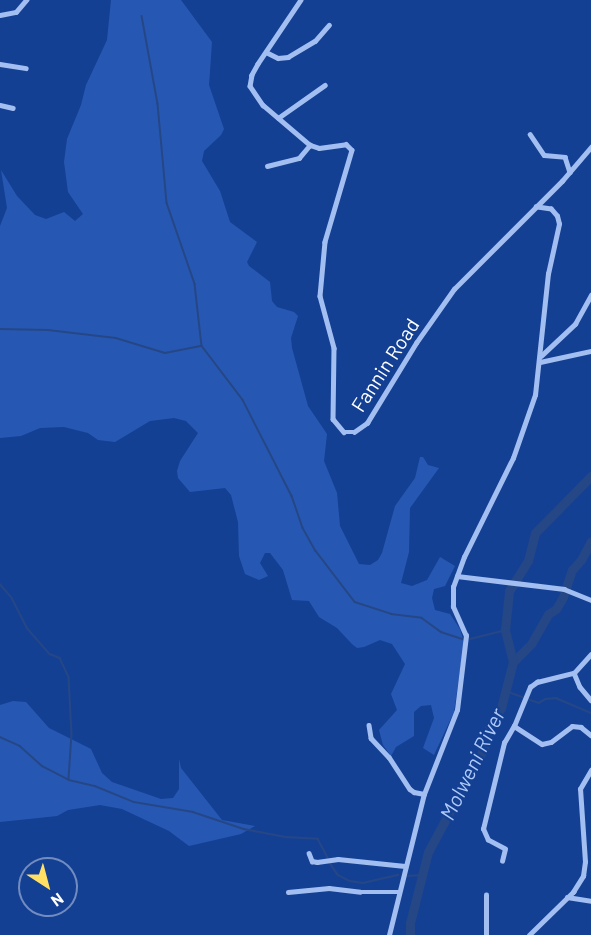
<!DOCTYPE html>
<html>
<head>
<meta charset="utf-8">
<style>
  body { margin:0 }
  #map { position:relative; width:591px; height:935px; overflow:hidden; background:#144094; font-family:Barlow,sans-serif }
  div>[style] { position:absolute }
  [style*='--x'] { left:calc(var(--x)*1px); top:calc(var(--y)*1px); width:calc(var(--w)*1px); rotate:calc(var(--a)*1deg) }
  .green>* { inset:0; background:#2658b3 }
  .stream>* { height:1.5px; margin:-0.75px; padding:0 0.75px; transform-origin:0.75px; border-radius:0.75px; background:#264786 }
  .river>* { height:9px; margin:-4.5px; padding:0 4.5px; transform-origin:4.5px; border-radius:4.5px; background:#264786 }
  .minor>* { height:4.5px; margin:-2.25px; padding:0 2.25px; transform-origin:2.25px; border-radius:2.25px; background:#a3bff2 }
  span { translate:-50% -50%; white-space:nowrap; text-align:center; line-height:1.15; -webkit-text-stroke:4.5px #144094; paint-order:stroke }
  .street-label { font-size:20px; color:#fff }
  .water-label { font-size:21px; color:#afcaf9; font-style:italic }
  .north { position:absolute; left:18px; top:857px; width:60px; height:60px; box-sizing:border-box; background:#144094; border:2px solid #728cbf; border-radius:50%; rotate:144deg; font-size:16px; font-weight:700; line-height:24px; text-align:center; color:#fff }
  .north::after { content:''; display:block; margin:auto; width:21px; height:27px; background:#ffe064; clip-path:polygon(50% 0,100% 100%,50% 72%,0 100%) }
</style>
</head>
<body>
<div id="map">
  <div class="green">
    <i style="clip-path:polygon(111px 0,181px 0,212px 42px,209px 85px,224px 129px,221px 135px,204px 151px,202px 161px,220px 191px,230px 222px,257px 242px,247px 262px,249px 266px,270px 282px,272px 301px,277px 307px,294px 312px,298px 316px,291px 338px,292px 348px,308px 406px,327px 434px,324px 461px,337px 493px,340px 526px,359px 564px,370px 565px,378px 560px,382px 553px,395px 506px,415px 478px,420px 457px,423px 457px,428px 465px,439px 468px,410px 508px,409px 552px,401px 583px,412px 586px,427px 580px,440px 557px,455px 566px,445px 586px,434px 589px,432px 598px,435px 610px,450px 614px,460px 629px,464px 642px,454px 712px,434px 755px,423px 748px,434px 718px,431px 705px,421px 706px,414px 712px,414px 736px,396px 747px,391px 756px,383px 745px,379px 730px,397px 710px,391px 694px,405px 664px,392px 644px,380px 640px,364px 647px,357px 648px,352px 644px,337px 628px,319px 617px,309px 601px,292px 600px,283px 570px,270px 553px,265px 553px,260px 563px,268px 576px,259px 580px,245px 574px,239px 556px,238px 522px,231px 495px,225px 488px,190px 492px,178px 478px,177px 471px,180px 461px,198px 433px,186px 421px,174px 418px,150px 421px,115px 442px,98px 440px,88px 433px,64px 427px,40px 428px,21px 436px,0 438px,0 226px,7px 208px,1px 170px,17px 196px,35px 215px,46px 219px,64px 212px,75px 221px,83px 214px,68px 192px,64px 162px,67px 139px,81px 105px,86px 85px,107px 40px)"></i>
    <i style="clip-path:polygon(13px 701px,26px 702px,49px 728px,91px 749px,102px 773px,112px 782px,161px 799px,173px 798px,179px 789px,179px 759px,181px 768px,222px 820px,255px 826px,241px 834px,189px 846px,169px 831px,122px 809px,100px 805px,68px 810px,57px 816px,0 822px,0 705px)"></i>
  </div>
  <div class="stream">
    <i style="--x:142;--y:16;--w:89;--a:79.7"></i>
    <i style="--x:158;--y:104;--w:99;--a:84.8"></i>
    <i style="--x:167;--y:203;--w:86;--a:70.9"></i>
    <i style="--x:195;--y:284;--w:62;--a:83.6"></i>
    <i style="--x:202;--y:346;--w:68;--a:52.8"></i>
    <i style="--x:243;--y:400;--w:108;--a:63"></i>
    <i style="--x:292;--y:496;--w:34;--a:71"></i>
    <i style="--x:303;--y:528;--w:26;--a:61"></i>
    <i style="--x:316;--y:551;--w:64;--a:52.6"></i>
    <i style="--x:355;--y:602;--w:38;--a:18"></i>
    <i style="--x:391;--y:614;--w:31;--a:7"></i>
    <i style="--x:422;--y:618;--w:24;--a:36"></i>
    <i style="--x:441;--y:632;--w:23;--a:18"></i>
    <i style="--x:0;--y:329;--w:48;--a:1.2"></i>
    <i style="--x:48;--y:330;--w:68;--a:6.7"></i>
    <i style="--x:116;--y:338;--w:51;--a:17"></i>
    <i style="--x:165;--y:353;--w:36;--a:-11"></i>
    <i style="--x:0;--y:584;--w:18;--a:49"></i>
    <i style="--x:12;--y:598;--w:35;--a:63"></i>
    <i style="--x:28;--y:629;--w:33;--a:49"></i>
    <i style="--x:50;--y:654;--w:11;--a:22"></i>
    <i style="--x:60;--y:658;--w:21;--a:65"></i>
    <i style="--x:69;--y:677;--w:57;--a:87"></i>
    <i style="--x:72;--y:734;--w:45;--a:93.8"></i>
    <i style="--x:470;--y:639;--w:36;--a:-14"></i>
    <i style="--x:506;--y:691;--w:35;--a:20"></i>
    <i style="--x:539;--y:703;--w:8;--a:-30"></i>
    <i style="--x:546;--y:699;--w:10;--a:-6"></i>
    <i style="--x:556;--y:698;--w:38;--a:23"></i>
    <i style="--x:0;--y:737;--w:22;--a:24"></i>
    <i style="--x:20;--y:746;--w:30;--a:42"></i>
    <i style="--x:42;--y:766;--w:30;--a:27"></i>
    <i style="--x:69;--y:780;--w:27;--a:13"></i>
    <i style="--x:95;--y:786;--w:42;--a:22.3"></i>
    <i style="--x:134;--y:802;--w:60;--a:9.6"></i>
    <i style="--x:193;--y:812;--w:54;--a:18.4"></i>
    <i style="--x:244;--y:829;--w:42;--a:11"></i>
    <i style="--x:285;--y:837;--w:33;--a:3"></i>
    <i style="--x:318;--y:839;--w:21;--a:62"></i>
    <i style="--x:330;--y:863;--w:14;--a:56"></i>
    <i style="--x:338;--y:875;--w:13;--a:27"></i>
    <i style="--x:350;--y:881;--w:13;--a:9"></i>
    <i style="--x:363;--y:883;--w:36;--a:-13"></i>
    <i style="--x:407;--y:876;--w:15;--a:-4"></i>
  </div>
  <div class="river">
    <i style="--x:513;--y:662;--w:25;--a:-45"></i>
    <i style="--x:531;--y:644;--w:34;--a:-60"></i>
    <i style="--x:548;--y:614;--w:9;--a:-32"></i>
    <i style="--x:556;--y:609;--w:14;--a:-60"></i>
    <i style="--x:563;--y:597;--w:28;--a:-72"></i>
    <i style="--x:572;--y:570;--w:13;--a:-48"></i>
    <i style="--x:581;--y:560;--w:21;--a:-62"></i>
    <i style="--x:410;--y:935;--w:12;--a:-90"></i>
    <i style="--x:410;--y:923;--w:73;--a:-75.8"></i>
    <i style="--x:428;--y:852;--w:120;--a:-61.7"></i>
    <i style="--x:485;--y:746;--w:18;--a:-77"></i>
    <i style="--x:489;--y:728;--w:23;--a:-59"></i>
    <i style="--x:501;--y:708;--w:48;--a:-75.4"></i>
    <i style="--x:513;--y:662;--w:33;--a:-104"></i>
    <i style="--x:505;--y:630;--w:39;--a:-84"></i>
    <i style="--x:509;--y:591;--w:36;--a:-58"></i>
    <i style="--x:528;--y:561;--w:29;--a:-76"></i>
    <i style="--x:535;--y:533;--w:80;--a:-45.5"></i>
  </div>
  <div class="minor">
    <i style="--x:301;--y:0;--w:77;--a:123.9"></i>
    <i style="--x:258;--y:64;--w:13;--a:119"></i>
    <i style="--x:252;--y:75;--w:11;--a:100"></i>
    <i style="--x:250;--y:86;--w:23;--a:56"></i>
    <i style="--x:263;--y:105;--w:62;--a:40.4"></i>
    <i style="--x:310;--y:145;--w:9;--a:18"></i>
    <i style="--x:319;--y:148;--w:27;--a:-8"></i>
    <i style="--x:346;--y:144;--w:8;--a:45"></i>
    <i style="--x:352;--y:150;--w:96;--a:106.4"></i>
    <i style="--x:325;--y:242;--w:54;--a:95.3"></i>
    <i style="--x:320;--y:296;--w:54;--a:74.9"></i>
    <i style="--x:334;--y:348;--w:71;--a:90.8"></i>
    <i style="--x:333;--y:419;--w:17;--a:50"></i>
    <i style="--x:344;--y:432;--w:10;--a:0"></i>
    <i style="--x:354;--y:432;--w:16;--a:-35"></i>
    <i style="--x:367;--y:423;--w:94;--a:-58.5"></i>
    <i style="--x:416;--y:343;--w:66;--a:-54.9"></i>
    <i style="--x:454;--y:289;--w:153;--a:-45"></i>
    <i style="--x:562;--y:181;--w:45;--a:-49.5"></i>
    <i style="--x:0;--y:15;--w:16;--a:-11"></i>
    <i style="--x:16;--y:12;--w:16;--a:-50"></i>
    <i style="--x:266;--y:52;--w:13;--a:27"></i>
    <i style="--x:278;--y:58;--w:10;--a:-6"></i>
    <i style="--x:288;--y:57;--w:31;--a:-31"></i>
    <i style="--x:315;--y:41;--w:21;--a:-49"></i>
    <i style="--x:0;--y:64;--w:26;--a:9"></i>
    <i style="--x:0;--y:105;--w:13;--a:13"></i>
    <i style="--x:278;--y:118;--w:57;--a:-35.1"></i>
    <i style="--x:530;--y:134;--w:25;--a:56"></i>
    <i style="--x:544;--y:155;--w:21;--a:5"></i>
    <i style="--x:565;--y:157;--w:16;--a:72"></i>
    <i style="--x:267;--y:166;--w:33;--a:-14"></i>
    <i style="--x:299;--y:158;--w:17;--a:-50"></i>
    <i style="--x:541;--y:356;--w:47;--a:-43.3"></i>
    <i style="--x:575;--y:324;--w:33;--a:-61"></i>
    <i style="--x:540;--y:362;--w:52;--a:-12.2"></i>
    <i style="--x:457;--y:576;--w:108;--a:6.9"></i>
    <i style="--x:564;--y:589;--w:29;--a:22"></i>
    <i style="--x:574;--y:673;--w:15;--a:67"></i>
    <i style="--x:580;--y:687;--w:17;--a:50"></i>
    <i style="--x:369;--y:725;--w:13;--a:81"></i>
    <i style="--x:371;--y:738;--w:26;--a:47"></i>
    <i style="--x:389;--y:757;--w:38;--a:57"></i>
    <i style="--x:410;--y:789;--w:5;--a:37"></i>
    <i style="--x:414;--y:792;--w:10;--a:11"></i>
    <i style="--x:514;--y:726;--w:33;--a:33"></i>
    <i style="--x:542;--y:744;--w:9;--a:-13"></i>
    <i style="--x:551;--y:742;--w:26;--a:-37"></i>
    <i style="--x:572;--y:726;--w:9;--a:6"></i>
    <i style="--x:581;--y:727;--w:13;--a:39"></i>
    <i style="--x:309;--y:853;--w:9;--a:69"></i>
    <i style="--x:312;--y:861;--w:5;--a:11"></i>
    <i style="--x:317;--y:862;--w:21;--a:-8"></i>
    <i style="--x:338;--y:859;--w:67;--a:6"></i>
    <i style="--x:502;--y:861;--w:12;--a:-76"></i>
    <i style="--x:505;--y:849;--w:19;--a:-152"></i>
    <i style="--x:488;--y:840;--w:12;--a:-114"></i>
    <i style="--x:483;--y:829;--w:89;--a:-76.3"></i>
    <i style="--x:504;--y:743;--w:20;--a:-60"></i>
    <i style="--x:514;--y:726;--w:42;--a:-67.7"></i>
    <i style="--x:530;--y:687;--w:9;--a:-36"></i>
    <i style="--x:537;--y:682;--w:38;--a:-14"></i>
    <i style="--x:574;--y:673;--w:25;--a:-48"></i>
    <i style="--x:288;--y:892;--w:41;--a:-5.6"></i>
    <i style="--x:329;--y:888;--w:31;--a:7"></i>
    <i style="--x:360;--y:892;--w:38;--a:0"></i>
    <i style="--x:567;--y:897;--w:24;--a:9"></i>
    <i style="--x:389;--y:935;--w:145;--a:-76.1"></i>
    <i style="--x:424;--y:794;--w:90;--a:-68.6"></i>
    <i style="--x:457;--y:710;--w:75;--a:-83.1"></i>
    <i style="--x:466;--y:636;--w:32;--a:-114"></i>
    <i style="--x:453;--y:607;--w:20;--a:-90"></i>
    <i style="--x:453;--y:587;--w:32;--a:-70"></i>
    <i style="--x:464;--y:557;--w:110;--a:-63.7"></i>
    <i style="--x:513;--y:458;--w:67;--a:-70.8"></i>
    <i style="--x:535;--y:395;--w:122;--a:-83.9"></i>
    <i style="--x:548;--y:274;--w:51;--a:-77.6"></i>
    <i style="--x:559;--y:224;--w:8;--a:-104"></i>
    <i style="--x:557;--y:216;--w:9;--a:-131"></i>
    <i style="--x:551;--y:209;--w:15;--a:-172"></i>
    <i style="--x:486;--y:935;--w:40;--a:-90"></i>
    <i style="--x:529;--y:935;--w:62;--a:-44.3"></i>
    <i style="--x:573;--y:892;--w:19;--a:-58"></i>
    <i style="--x:583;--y:876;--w:14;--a:-82"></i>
    <i style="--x:585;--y:862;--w:73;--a:-93.9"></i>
    <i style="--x:580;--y:789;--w:22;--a:-60"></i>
  </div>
  <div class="street-label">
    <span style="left:385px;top:365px;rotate:-57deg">Fannin Road</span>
  </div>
  <div class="water-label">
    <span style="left:472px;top:764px;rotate:-64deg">Molweni River</span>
  </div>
  <div class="north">N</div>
</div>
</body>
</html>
